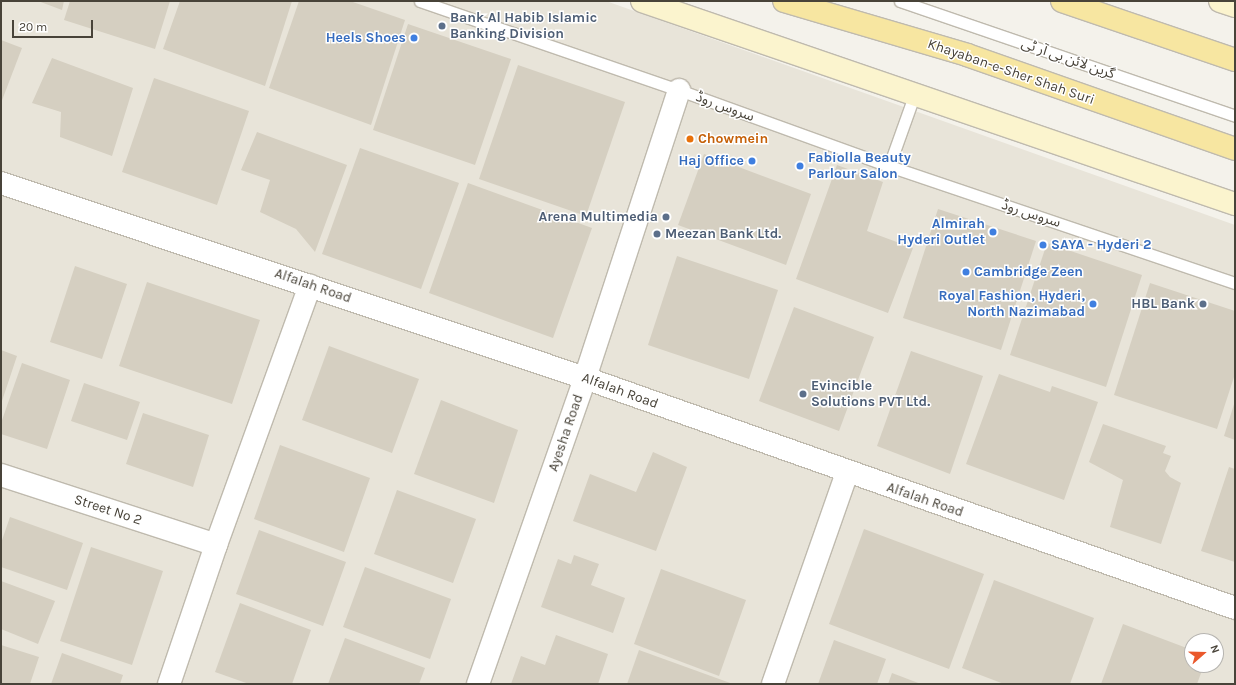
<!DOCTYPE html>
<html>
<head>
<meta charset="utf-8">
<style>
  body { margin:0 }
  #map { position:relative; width:1236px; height:685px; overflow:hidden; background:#f4f2eb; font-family:Karla,"Noto Sans Arabic",sans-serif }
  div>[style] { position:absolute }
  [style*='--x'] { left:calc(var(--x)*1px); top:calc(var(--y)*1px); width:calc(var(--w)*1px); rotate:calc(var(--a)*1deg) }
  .residential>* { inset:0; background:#e8e4d9 }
  .building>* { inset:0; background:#d5cfc1 }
  .roads { filter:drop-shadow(1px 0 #bfbaae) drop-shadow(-1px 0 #bfbaae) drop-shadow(0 1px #bfbaae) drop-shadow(0 -1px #bfbaae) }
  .service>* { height:11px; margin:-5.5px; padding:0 5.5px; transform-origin:5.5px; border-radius:5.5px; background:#fff }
  .minor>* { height:22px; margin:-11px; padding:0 11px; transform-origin:11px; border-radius:11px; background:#fff }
  .tertiary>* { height:22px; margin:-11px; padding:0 11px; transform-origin:11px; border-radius:11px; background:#fff }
  .secondary>* { height:22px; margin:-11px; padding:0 11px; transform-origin:11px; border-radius:11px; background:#fbf4ce }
  .primary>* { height:22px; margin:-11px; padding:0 11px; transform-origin:11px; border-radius:11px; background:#f7e6a1 }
  .dots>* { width:11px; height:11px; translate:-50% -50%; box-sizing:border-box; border:2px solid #fff; border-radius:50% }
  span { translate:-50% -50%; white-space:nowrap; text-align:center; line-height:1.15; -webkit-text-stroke:3px #fff; paint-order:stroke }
  .service-label { font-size:14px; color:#4e5e75; font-weight:700 }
  .left { translate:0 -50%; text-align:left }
  .right { translate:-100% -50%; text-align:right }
  .shop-label { font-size:14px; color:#366cbe; font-weight:700 }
  .street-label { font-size:14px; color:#484339 }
  .food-label { font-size:14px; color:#c56008; font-weight:700 }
  .frame { position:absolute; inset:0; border:2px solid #484339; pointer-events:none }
  .north { position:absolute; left:1184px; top:633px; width:40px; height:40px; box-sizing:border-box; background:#fff; border:1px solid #b6b4b0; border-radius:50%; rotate:70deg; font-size:11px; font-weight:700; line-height:16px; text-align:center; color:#484339 }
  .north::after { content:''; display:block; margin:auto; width:14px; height:18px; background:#ea582b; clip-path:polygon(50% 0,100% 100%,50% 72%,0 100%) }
  .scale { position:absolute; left:12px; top:20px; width:81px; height:18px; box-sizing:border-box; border:2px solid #484339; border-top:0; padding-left:5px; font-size:12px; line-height:14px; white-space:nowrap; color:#484339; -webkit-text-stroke:3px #fff; paint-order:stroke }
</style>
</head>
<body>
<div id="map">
  <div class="residential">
    <i style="clip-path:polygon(evenodd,1px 1px,606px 1px,1235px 225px,1235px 684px,1px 684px,1px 1px,1192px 641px,1216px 641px,1216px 665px,1192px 665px,1192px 641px)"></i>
  </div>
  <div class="building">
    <i style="clip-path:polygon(38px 1px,64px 1px,62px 10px)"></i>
    <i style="clip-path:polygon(70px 1px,170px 1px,155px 49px,64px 20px)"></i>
    <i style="clip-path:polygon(180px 1px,292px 1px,265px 86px,163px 49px)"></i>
    <i style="clip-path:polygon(299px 1px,350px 1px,405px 20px,371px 125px,269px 88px)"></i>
    <i style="clip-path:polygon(408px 24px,511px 59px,475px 165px,373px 130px)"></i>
    <i style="clip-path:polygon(1px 40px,22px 48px,1px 103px)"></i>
    <i style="clip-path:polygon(52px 58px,133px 88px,112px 156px,60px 137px,61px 112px,32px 103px)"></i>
    <i style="clip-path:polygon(518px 65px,625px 102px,586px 216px,479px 179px)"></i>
    <i style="clip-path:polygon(154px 78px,249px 111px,217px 205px,122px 172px)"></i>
    <i style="clip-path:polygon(257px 132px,347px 165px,315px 252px,296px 229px,260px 212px,270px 180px,241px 170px)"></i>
    <i style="clip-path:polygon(360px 148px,459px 183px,421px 289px,322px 254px)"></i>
    <i style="clip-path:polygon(704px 154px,811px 194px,786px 265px,678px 225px)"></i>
    <i style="clip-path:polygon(837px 165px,883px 182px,867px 231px,913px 248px,888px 313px,796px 279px)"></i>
    <i style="clip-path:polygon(468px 183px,592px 228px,553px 338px,429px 293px)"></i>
    <i style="clip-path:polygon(938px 209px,1036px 241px,1001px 350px,903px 318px)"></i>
    <i style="clip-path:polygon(1047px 243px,1142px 275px,1106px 387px,1010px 355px)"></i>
    <i style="clip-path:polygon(677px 256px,778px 290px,749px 379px,648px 345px)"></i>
    <i style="clip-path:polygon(75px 266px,127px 284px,102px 359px,50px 342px)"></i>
    <i style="clip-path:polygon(147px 282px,260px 320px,232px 404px,119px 366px)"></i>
    <i style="clip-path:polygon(1150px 283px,1235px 311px,1235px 374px,1217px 429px,1114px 395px)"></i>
    <i style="clip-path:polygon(794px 307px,874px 337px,839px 431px,759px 401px)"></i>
    <i style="clip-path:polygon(329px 346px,419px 379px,392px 453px,302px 420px)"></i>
    <i style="clip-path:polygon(1px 350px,17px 356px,1px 404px)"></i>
    <i style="clip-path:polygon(911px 351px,983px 376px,950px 474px,877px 446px)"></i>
    <i style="clip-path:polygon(22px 363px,70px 380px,47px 449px,1px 434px,1px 423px)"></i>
    <i style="clip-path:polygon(999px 374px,1050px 392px,1052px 386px,1098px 402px,1064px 500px,966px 464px)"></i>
    <i style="clip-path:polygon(84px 383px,140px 402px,127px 440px,71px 421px)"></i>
    <i style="clip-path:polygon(441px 400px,518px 430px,494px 503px,414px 474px)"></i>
    <i style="clip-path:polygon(1235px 401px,1235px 440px,1224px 436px)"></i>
    <i style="clip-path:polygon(143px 413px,209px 435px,193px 487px,126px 464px)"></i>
    <i style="clip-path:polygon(1103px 424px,1166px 446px,1163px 453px,1171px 456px,1165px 471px,1170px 477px,1181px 483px,1161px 544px,1110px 527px,1123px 480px,1089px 462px)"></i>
    <i style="clip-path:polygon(280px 445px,370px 478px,344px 552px,254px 519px)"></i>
    <i style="clip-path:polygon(653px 452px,687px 467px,656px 551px,573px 521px,590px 474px,636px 492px)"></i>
    <i style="clip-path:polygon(1229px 467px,1235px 469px,1235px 562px,1201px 551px)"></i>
    <i style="clip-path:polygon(397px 490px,476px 519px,453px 583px,374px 554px)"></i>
    <i style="clip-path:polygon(10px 517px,83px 543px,67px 590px,1px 567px,1px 543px)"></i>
    <i style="clip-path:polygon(864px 529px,984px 574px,949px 669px,829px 624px)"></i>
    <i style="clip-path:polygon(259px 530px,346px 562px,323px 626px,236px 594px)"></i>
    <i style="clip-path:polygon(91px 547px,163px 571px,132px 665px,60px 641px)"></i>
    <i style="clip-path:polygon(574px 555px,599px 564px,591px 585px,625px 598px,613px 633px,541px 607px,558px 559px,571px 564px)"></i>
    <i style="clip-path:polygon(365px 567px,451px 599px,430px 659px,343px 627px)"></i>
    <i style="clip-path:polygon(661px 569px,746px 600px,719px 676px,634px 644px)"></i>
    <i style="clip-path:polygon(994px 580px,1094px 618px,1070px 684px,1004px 684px,962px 668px)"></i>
    <i style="clip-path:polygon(1px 581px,55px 601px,38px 644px,1px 629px)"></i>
    <i style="clip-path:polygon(240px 603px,311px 630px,292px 684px,249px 684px,215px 672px)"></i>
    <i style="clip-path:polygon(1123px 624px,1192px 650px,1192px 665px,1204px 665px,1197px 684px,1101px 684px)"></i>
    <i style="clip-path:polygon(556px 635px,608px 654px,598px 684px,511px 684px,521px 656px,545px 665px)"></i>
    <i style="clip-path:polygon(345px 638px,425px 668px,419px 684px,328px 684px)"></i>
    <i style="clip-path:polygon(834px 640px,886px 659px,877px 684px,818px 684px)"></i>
    <i style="clip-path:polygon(1px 645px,39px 657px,30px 684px,1px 684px)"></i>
    <i style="clip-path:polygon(639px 650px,733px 684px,627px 684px)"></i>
    <i style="clip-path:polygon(62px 653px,123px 675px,120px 684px,51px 684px)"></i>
    <i style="clip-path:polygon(892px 673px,921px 684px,888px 684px)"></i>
  </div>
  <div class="roads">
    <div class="service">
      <i style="--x:420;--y:1;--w:274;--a:19"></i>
      <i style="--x:679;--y:90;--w:223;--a:19.9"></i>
      <i style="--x:889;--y:166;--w:365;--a:18.7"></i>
      <i style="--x:900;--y:1;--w:354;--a:18.9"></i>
      <i style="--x:889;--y:166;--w:77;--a:-70.4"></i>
    </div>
    <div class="minor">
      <i style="--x:1;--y:475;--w:226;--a:18"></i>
      <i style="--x:169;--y:684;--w:147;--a:-71.3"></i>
      <i style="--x:216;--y:545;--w:276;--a:-70.1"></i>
      <i style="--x:478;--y:684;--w:324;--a:-70.7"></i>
      <i style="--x:585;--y:378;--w:303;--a:-71.9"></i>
      <i style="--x:773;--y:684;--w:224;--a:-70.7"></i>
    </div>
    <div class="tertiary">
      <i style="--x:1;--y:183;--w:616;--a:18.46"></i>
      <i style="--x:585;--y:378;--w:689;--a:19.49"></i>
    </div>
    <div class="secondary">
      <i style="--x:642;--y:1;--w:627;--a:18.9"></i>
      <i style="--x:1220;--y:1;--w:16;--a:18"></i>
    </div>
    <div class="primary">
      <i style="--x:784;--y:1;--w:191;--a:16.4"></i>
      <i style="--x:967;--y:55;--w:284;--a:19.3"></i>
      <i style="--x:1062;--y:1;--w:183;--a:18.8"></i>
    </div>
  </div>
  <div class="dots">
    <i style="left:442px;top:26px;background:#5c6f8a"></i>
    <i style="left:414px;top:38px;background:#3f7fe0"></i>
    <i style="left:690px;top:139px;background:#e8710a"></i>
    <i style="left:752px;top:161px;background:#3f7fe0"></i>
    <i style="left:800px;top:166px;background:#3f7fe0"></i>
    <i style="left:666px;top:217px;background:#5c6f8a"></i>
    <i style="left:993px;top:232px;background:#3f7fe0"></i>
    <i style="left:657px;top:234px;background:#5c6f8a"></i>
    <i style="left:1043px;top:245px;background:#3f7fe0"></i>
    <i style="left:966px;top:272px;background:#3f7fe0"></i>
    <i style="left:1093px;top:304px;background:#3f7fe0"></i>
    <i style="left:1203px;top:304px;background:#5c6f8a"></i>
    <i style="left:803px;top:394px;background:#5c6f8a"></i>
  </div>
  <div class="service-label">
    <span class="left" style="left:450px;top:26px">Bank Al Habib Islamic<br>Banking Division</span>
    <span class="right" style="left:658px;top:217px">Arena Multimedia</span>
    <span class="left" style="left:665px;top:234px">Meezan Bank Ltd.</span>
    <span class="right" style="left:1195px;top:304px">HBL Bank</span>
    <span class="left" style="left:811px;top:394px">Evincible<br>Solutions PVT Ltd.</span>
  </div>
  <div class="shop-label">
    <span class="right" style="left:406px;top:38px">Heels Shoes</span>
    <span class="left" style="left:808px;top:166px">Fabiolla Beauty<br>Parlour Salon</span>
    <span class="right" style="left:744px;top:161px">Haj Office</span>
    <span class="right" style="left:985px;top:232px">Almirah<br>Hyderi Outlet</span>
    <span class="left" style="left:1051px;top:245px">SAYA - Hyderi 2</span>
    <span class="left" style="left:974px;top:272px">Cambridge Zeen</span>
    <span class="right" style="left:1085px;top:304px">Royal Fashion, Hyderi,<br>North Nazimabad</span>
  </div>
  <div class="street-label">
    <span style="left:1068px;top:59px;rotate:19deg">گرین لائن بی آر ٹی</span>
    <span style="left:1011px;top:72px;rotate:19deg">Khayaban-e-Sher Shah Suri</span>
    <span style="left:725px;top:107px;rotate:20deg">سروس روڈ</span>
    <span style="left:1031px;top:214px;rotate:18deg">سروس روڈ</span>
    <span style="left:313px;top:286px;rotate:19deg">Alfalah Road</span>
    <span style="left:620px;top:391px;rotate:20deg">Alfalah Road</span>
    <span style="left:566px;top:433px;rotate:-71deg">Ayesha Road</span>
    <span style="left:925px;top:500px;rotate:19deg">Alfalah Road</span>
    <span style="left:108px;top:510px;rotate:18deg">Street No 2</span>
  </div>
  <div class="food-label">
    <span class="left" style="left:698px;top:139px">Chowmein</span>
  </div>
  <div class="frame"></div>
  <div class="north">N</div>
  <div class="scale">20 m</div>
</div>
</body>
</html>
